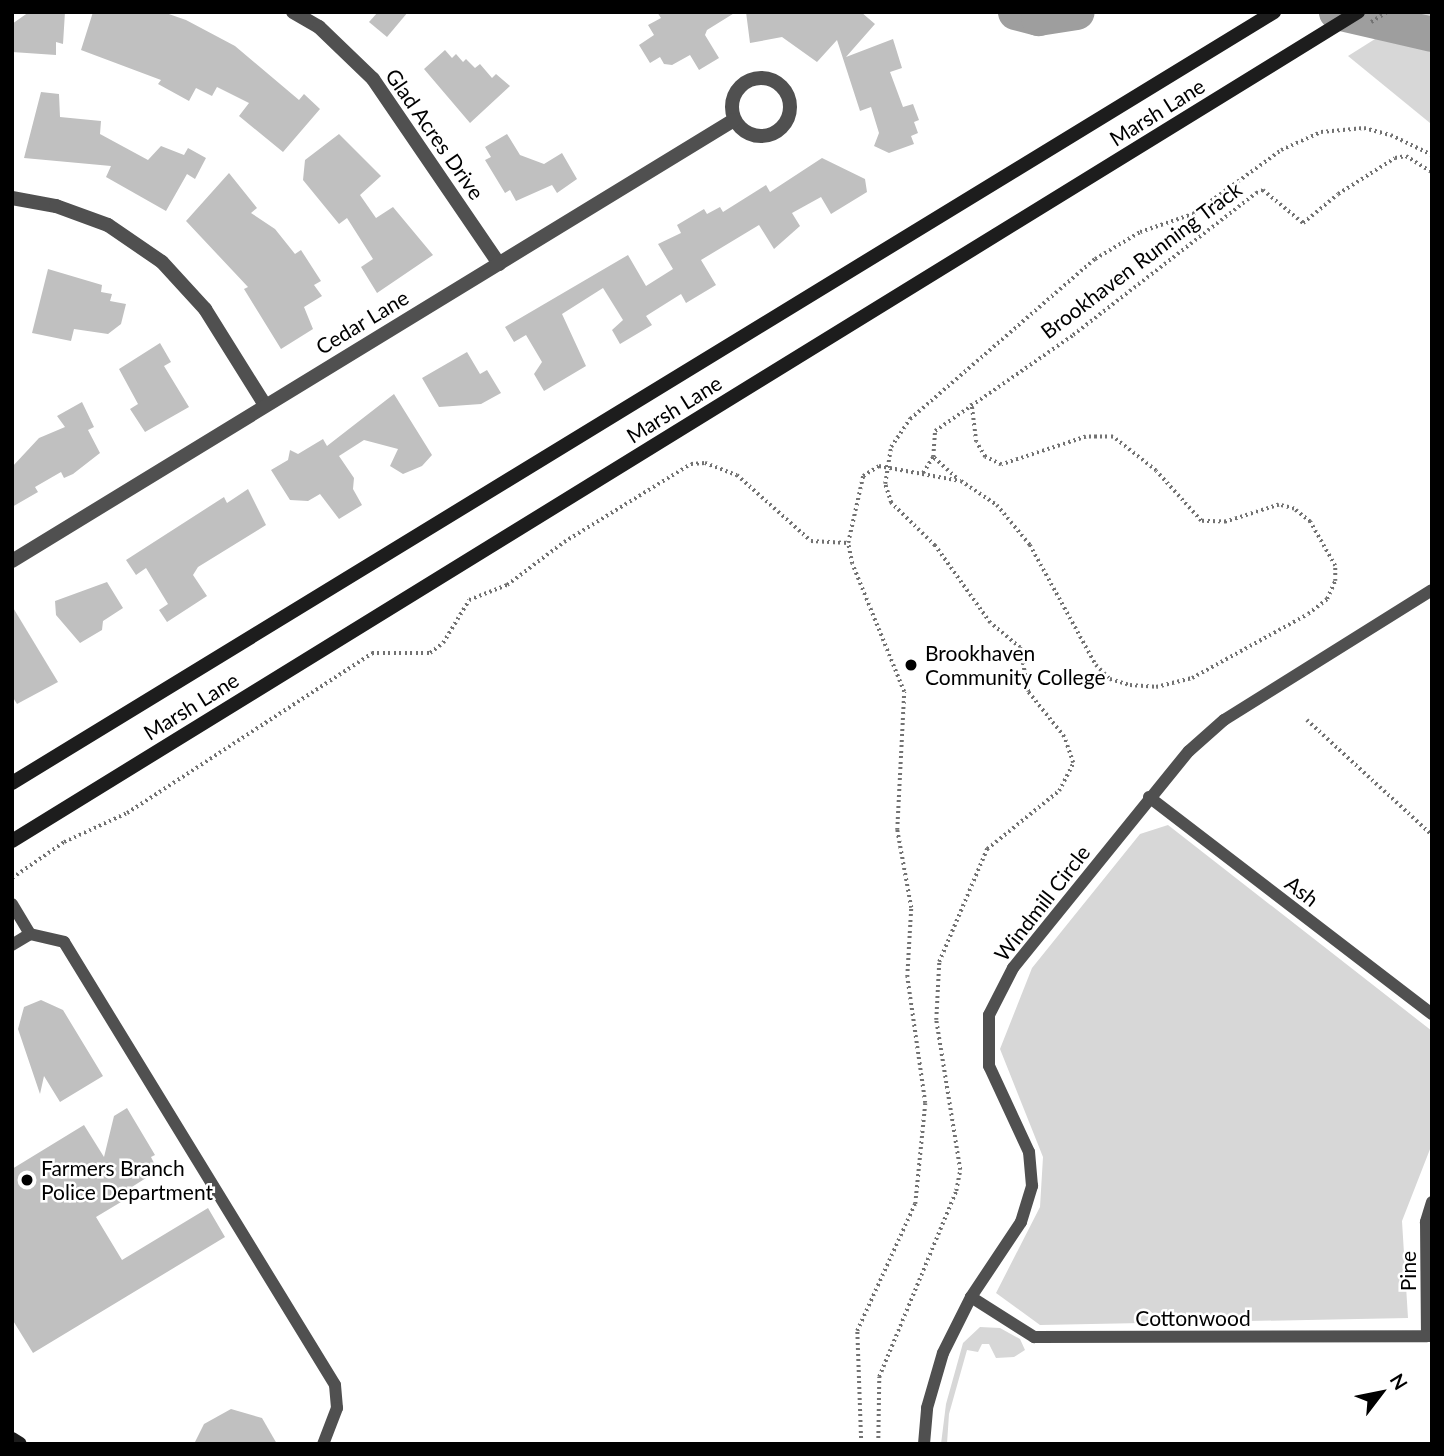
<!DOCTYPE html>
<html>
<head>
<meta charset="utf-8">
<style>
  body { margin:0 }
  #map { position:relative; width:1444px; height:1456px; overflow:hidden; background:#fff; font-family:Lato,sans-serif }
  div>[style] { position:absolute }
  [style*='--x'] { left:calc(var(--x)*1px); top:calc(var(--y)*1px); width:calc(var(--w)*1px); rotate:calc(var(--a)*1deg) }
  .green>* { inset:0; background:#d7d7d7 }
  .river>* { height:35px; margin:-17.5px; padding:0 17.5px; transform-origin:17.5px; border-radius:17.5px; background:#9e9e9e }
  .building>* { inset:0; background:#c0c0c0 }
  .path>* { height:3.5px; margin-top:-1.75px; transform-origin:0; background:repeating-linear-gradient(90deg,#727272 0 2px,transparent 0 5.5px) }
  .lane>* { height:12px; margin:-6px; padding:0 6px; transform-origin:6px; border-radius:6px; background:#505050 }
  .street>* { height:14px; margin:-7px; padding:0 7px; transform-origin:7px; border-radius:7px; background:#505050 }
  .street>.ring { margin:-7px; padding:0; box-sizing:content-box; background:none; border:14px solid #505050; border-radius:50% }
  .secondary>* { height:14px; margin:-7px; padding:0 7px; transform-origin:7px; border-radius:7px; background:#1d1d1d }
  .dots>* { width:19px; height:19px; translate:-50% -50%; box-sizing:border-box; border:4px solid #fff; border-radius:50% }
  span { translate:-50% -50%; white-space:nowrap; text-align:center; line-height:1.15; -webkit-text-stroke:5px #fff; paint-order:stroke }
  .street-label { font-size:21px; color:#000 }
  .poi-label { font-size:21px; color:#000 }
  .left { translate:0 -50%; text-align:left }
  .frame { position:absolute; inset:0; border:14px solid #000; pointer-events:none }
  .north { position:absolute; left:1346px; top:1358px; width:70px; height:70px; -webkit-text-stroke:5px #fff; paint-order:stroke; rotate:58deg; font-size:19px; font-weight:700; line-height:28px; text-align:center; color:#000 }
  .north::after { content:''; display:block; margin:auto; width:24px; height:32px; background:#000; clip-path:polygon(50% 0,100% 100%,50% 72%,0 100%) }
</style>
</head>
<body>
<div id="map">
  <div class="green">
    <i style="clip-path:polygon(1418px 12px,1432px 12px,1430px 123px,1348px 56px)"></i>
    <i style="clip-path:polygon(1168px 825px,1432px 1031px,1432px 1144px,1402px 1221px,1408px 1318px,1040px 1325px,996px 1293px,1040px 1207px,1043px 1157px,1000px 1049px,1032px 968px,1140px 834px)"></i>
    <i style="clip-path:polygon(980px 1327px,1000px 1328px,1020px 1339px,1025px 1350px,1014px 1357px,996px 1358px,989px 1344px,982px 1344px,978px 1352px,967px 1350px,949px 1414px,947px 1444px,941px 1444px,946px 1404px,963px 1343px)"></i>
  </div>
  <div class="river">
    <i style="--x:1015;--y:12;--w:24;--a:15"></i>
    <i style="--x:1038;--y:18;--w:39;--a:-9"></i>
    <i style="--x:1336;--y:12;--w:98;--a:12.9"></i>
  </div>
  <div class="building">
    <i style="clip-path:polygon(29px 12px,65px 12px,63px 44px,56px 42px,56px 55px,12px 52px,12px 24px)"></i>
    <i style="clip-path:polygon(93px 12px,163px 12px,186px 20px,235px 46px,299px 100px,304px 94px,320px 109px,283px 152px,239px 116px,249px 103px,217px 87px,212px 96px,196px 88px,189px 101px,158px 84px,161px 80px,81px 50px)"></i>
    <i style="clip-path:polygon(378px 12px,408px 12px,387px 37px,369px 22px)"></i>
    <i style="clip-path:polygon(657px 12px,736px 12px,707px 30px,705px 35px,719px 58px,699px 70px,690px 55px,672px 65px,664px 64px,660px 57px,650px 63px,639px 45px,654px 35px,648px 25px,661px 18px)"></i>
    <i style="clip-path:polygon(746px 12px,861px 12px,875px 24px,846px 57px,893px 39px,902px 68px,890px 72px,903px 107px,913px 104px,919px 120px,914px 122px,918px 133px,911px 136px,914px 144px,889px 153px,874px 146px,879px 133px,871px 107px,860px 111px,837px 40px,817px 62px,782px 37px,750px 43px)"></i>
    <i style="clip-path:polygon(445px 50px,452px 58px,456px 54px,463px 62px,466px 59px,475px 68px,480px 64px,492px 78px,496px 74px,510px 86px,470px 123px,424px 69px)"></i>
    <i style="clip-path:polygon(41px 92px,59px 94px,60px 117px,101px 121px,100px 134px,148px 160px,161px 146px,184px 155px,188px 148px,206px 158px,195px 179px,187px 174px,166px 211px,106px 177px,111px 166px,24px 158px)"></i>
    <i style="clip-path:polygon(339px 134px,381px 176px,360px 195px,376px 218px,393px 207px,433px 255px,377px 293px,361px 267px,373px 259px,347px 218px,339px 224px,303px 180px,305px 160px)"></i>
    <i style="clip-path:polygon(507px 134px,520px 155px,544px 164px,562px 153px,577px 179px,557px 193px,552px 185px,516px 201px,510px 190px,505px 193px,485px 160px,491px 157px,485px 147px)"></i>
    <i style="clip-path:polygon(822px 158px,865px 179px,867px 192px,831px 214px,821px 197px,792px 213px,800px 226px,774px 249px,759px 225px,701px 260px,716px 285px,686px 303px,681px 294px,646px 316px,652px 325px,620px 344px,612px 330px,623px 320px,603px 288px,562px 314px,586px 366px,544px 391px,534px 374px,542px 362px,526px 335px,514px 342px,505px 327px,628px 255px,646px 286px,673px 269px,658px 244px,681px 233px,677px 225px,704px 209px,707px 214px,720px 207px,723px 212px,766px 185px,770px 192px)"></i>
    <i style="clip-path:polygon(229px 173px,257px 208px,251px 213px,275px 229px,295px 254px,301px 250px,321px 281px,314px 285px,322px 296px,304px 307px,313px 329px,281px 349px,244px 289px,248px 287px,186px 221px)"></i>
    <i style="clip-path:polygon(48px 269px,102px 285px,101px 292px,112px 294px,110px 301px,126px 304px,121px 324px,108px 334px,74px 329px,71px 341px,32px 333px)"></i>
    <i style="clip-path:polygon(160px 343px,171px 362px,164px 366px,189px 407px,145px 432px,130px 409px,138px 404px,119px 369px)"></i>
    <i style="clip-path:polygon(467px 352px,480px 374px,487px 370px,501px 393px,481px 404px,439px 407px,422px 378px)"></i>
    <i style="clip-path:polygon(394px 394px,432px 455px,422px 466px,403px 474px,390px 466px,398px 449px,364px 440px,339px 456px,354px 478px,353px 489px,362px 505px,339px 519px,320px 494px,308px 501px,290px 500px,271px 470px,288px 460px,290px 450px,298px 454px,323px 439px,327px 446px)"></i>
    <i style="clip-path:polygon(82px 402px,94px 427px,88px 430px,100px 453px,73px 474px,64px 478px,61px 472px,35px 487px,38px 492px,12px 507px,12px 467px,39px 438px,65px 427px,57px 416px)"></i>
    <i style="clip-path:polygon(248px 489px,266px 525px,198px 567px,193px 575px,207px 596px,167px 622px,159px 610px,168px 604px,146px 568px,136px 575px,126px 560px,224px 497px,227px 503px)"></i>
    <i style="clip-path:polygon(107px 582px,123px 608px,103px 621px,102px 630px,80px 643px,56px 615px,55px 601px)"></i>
    <i style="clip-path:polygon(12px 606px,58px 682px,17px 704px,12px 696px)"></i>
    <i style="clip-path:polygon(41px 1000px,63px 1010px,103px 1076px,60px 1102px,44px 1076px,40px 1094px,18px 1029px,24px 1007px)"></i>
    <i style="clip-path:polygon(127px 1108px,155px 1155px,151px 1157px,155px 1165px,151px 1168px,154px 1173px,127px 1190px,131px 1196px,96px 1217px,122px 1260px,208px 1208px,225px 1237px,33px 1353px,12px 1319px,12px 1169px,84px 1125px,104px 1157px,114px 1116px)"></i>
    <i style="clip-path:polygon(231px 1409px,262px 1418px,277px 1444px,194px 1444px,204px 1424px)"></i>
  </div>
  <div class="path">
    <i style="--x:1371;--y:22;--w:19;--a:-32"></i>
    <i style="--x:923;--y:473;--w:19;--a:-58"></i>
    <i style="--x:956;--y:478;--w:31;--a:-138"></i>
    <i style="--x:933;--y:457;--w:26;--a:-86"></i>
    <i style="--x:935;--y:431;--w:168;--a:-34.8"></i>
    <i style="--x:1073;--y:335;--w:232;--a:-37.8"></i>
    <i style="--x:1256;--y:193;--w:8;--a:-23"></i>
    <i style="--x:1263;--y:190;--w:52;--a:39.5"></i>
    <i style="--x:1303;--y:223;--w:45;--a:-39.6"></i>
    <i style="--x:1338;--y:194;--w:67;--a:-32.3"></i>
    <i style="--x:1395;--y:158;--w:11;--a:-10"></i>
    <i style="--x:1406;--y:156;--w:31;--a:32"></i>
    <i style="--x:1307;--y:720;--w:170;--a:42.6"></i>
    <i style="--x:12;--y:878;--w:63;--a:-34.7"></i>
    <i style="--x:64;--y:842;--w:69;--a:-24.7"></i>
    <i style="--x:127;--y:813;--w:293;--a:-33.1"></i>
    <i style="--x:372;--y:653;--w:58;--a:0"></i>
    <i style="--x:430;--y:653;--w:16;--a:-38"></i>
    <i style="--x:443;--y:643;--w:50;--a:-58.8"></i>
    <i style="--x:469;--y:600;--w:41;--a:-21.5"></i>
    <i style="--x:507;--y:585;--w:71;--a:-37"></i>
    <i style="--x:564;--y:542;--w:149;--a:-31.6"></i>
    <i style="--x:691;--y:464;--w:14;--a:-4"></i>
    <i style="--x:705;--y:463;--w:34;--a:21"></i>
    <i style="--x:737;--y:475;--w:99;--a:41.7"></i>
    <i style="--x:811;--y:541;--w:37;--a:3"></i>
    <i style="--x:861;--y:1444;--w:113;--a:-92"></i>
    <i style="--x:857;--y:1331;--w:140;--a:-65.5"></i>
    <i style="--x:915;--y:1204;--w:101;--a:-84.3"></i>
    <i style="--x:925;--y:1103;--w:127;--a:-98.1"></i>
    <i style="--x:907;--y:977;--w:69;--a:-86.7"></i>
    <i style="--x:911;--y:908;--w:79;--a:-100.2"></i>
    <i style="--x:897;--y:830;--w:138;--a:-87.1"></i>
    <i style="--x:904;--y:692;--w:138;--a:-112.1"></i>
    <i style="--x:852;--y:564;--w:21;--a:-101"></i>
    <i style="--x:848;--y:543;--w:69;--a:-77.4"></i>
    <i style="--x:863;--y:476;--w:19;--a:-32"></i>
    <i style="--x:879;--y:466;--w:83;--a:10.4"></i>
    <i style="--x:961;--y:481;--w:43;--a:33.7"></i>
    <i style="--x:997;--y:505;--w:52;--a:50.5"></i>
    <i style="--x:1030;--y:545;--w:137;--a:61.2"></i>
    <i style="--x:1096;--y:665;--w:20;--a:45"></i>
    <i style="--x:1110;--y:679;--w:21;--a:17"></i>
    <i style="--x:1130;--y:685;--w:26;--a:4"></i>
    <i style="--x:1156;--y:687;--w:37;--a:-14"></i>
    <i style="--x:1192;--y:678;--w:132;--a:-28.9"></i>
    <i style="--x:1308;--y:614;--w:24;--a:-38"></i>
    <i style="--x:1327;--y:599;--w:20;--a:-66"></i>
    <i style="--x:1335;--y:581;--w:15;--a:-90"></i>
    <i style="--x:1335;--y:566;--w:51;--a:-119.6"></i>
    <i style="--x:1310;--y:522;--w:21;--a:-141"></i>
    <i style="--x:1294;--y:509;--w:16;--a:-165"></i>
    <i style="--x:1279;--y:505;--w:56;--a:162.2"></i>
    <i style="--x:1226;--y:522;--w:25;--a:-178"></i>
    <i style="--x:1201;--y:521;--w:67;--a:-132"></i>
    <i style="--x:1156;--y:471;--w:55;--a:-141.7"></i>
    <i style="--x:1113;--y:437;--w:27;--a:180"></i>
    <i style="--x:1086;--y:437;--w:89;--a:161.8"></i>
    <i style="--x:1001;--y:465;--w:18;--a:-153"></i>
    <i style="--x:985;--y:457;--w:17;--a:-121"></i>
    <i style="--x:976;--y:442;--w:39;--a:-97"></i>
    <i style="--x:878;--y:1444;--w:67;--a:-89.1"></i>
    <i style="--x:879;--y:1377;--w:201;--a:-67.5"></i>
    <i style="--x:956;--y:1191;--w:21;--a:-79"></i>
    <i style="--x:960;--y:1170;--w:152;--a:-99.1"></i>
    <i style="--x:936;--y:1020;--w:58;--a:-87"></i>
    <i style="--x:939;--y:962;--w:123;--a:-67"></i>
    <i style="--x:987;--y:849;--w:92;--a:-38.9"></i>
    <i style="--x:1059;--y:791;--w:31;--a:-63"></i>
    <i style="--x:1073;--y:763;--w:28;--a:-109"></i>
    <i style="--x:1064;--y:737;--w:58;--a:-128.7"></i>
    <i style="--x:1028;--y:692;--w:45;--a:-100.3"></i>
    <i style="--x:1020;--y:648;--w:39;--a:-140"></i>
    <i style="--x:990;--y:623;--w:95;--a:-125.5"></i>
    <i style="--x:935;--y:546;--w:62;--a:-135.7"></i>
    <i style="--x:891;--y:503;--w:20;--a:-108"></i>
    <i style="--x:885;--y:484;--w:37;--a:-81"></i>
    <i style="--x:891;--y:447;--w:34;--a:-56"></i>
    <i style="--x:910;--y:419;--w:245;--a:-40.9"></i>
    <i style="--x:1095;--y:259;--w:52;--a:-31"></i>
    <i style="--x:1140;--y:232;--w:56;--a:-18.8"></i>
    <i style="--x:1193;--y:214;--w:109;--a:-36"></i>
    <i style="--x:1281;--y:150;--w:44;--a:-24.2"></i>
    <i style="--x:1321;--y:132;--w:43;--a:-5.3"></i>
    <i style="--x:1364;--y:128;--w:28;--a:15"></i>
    <i style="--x:1391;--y:135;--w:46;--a:26"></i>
  </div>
  <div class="lane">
    <i style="--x:1149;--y:797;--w:357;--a:37.5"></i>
    <i style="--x:12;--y:904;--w:35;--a:59"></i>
    <i style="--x:30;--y:934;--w:21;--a:149"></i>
    <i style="--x:30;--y:934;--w:35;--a:13"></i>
    <i style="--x:64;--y:942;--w:519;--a:58.54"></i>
    <i style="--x:335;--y:1385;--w:23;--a:85"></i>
    <i style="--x:337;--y:1408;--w:39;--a:111"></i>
    <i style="--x:1432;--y:1202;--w:21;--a:107"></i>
    <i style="--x:1426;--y:1222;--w:114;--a:89.5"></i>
    <i style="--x:1427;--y:1336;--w:5;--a:0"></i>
    <i style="--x:971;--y:1297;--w:75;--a:32.4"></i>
    <i style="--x:1034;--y:1337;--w:393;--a:-0.1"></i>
    <i style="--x:924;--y:1444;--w:36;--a:-85"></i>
    <i style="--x:927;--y:1408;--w:57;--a:-73.8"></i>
    <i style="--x:943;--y:1353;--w:63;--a:-63.4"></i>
    <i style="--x:971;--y:1297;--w:90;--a:-56.3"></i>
    <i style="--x:1021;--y:1222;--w:38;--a:-73"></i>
    <i style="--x:1032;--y:1186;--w:34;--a:-95"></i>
    <i style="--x:1029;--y:1152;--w:95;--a:-114.9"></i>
    <i style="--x:989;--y:1066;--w:51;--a:-90"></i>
    <i style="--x:989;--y:1015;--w:53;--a:-62.9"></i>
    <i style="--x:1013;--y:968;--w:279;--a:-51"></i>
    <i style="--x:1189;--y:751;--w:47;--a:-41.5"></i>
    <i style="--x:1224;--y:720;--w:245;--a:-32"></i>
  </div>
  <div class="street">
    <i style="--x:293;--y:12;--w:30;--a:30"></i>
    <i style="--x:319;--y:27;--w:75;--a:43.9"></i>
    <i style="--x:373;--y:79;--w:224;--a:55.7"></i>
    <i class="ring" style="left:732px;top:78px;width:44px;height:44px"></i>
    <i style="--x:12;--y:198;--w:45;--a:10.3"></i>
    <i style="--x:56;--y:206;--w:55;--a:20.1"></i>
    <i style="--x:108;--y:225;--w:65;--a:34.4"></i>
    <i style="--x:162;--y:262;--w:64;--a:47.5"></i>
    <i style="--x:205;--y:309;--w:113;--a:58"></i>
    <i style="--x:12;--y:561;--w:846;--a:-31.42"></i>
  </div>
  <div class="secondary">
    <i style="--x:12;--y:783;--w:1479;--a:-31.42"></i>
    <i style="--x:12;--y:841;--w:1581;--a:-31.63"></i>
    <i style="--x:12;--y:1439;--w:9;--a:32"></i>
  </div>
  <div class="dots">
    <i style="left:911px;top:665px;background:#000"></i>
    <i style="left:27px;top:1180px;background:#000"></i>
  </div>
  <div class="street-label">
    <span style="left:1157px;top:112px;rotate:-32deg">Marsh Lane</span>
    <span style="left:435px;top:134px;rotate:55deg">Glad Acres Drive</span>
    <span style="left:1141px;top:260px;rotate:-37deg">Brookhaven Running Track</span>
    <span style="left:362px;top:322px;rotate:-31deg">Cedar Lane</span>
    <span style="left:674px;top:409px;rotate:-32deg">Marsh Lane</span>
    <span style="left:191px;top:706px;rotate:-32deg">Marsh Lane</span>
    <span style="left:1302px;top:891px;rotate:38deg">Ash</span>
    <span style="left:1042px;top:903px;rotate:-52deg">Windmill Circle</span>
    <span style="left:1408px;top:1271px;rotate:-90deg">Pine</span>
    <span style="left:1193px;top:1318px">Cottonwood</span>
  </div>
  <div class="poi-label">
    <span class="left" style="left:925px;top:665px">Brookhaven<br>Community College</span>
    <span class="left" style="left:41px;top:1180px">Farmers Branch<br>Police Department</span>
  </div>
  <div class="frame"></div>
  <div class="north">N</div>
</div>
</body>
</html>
